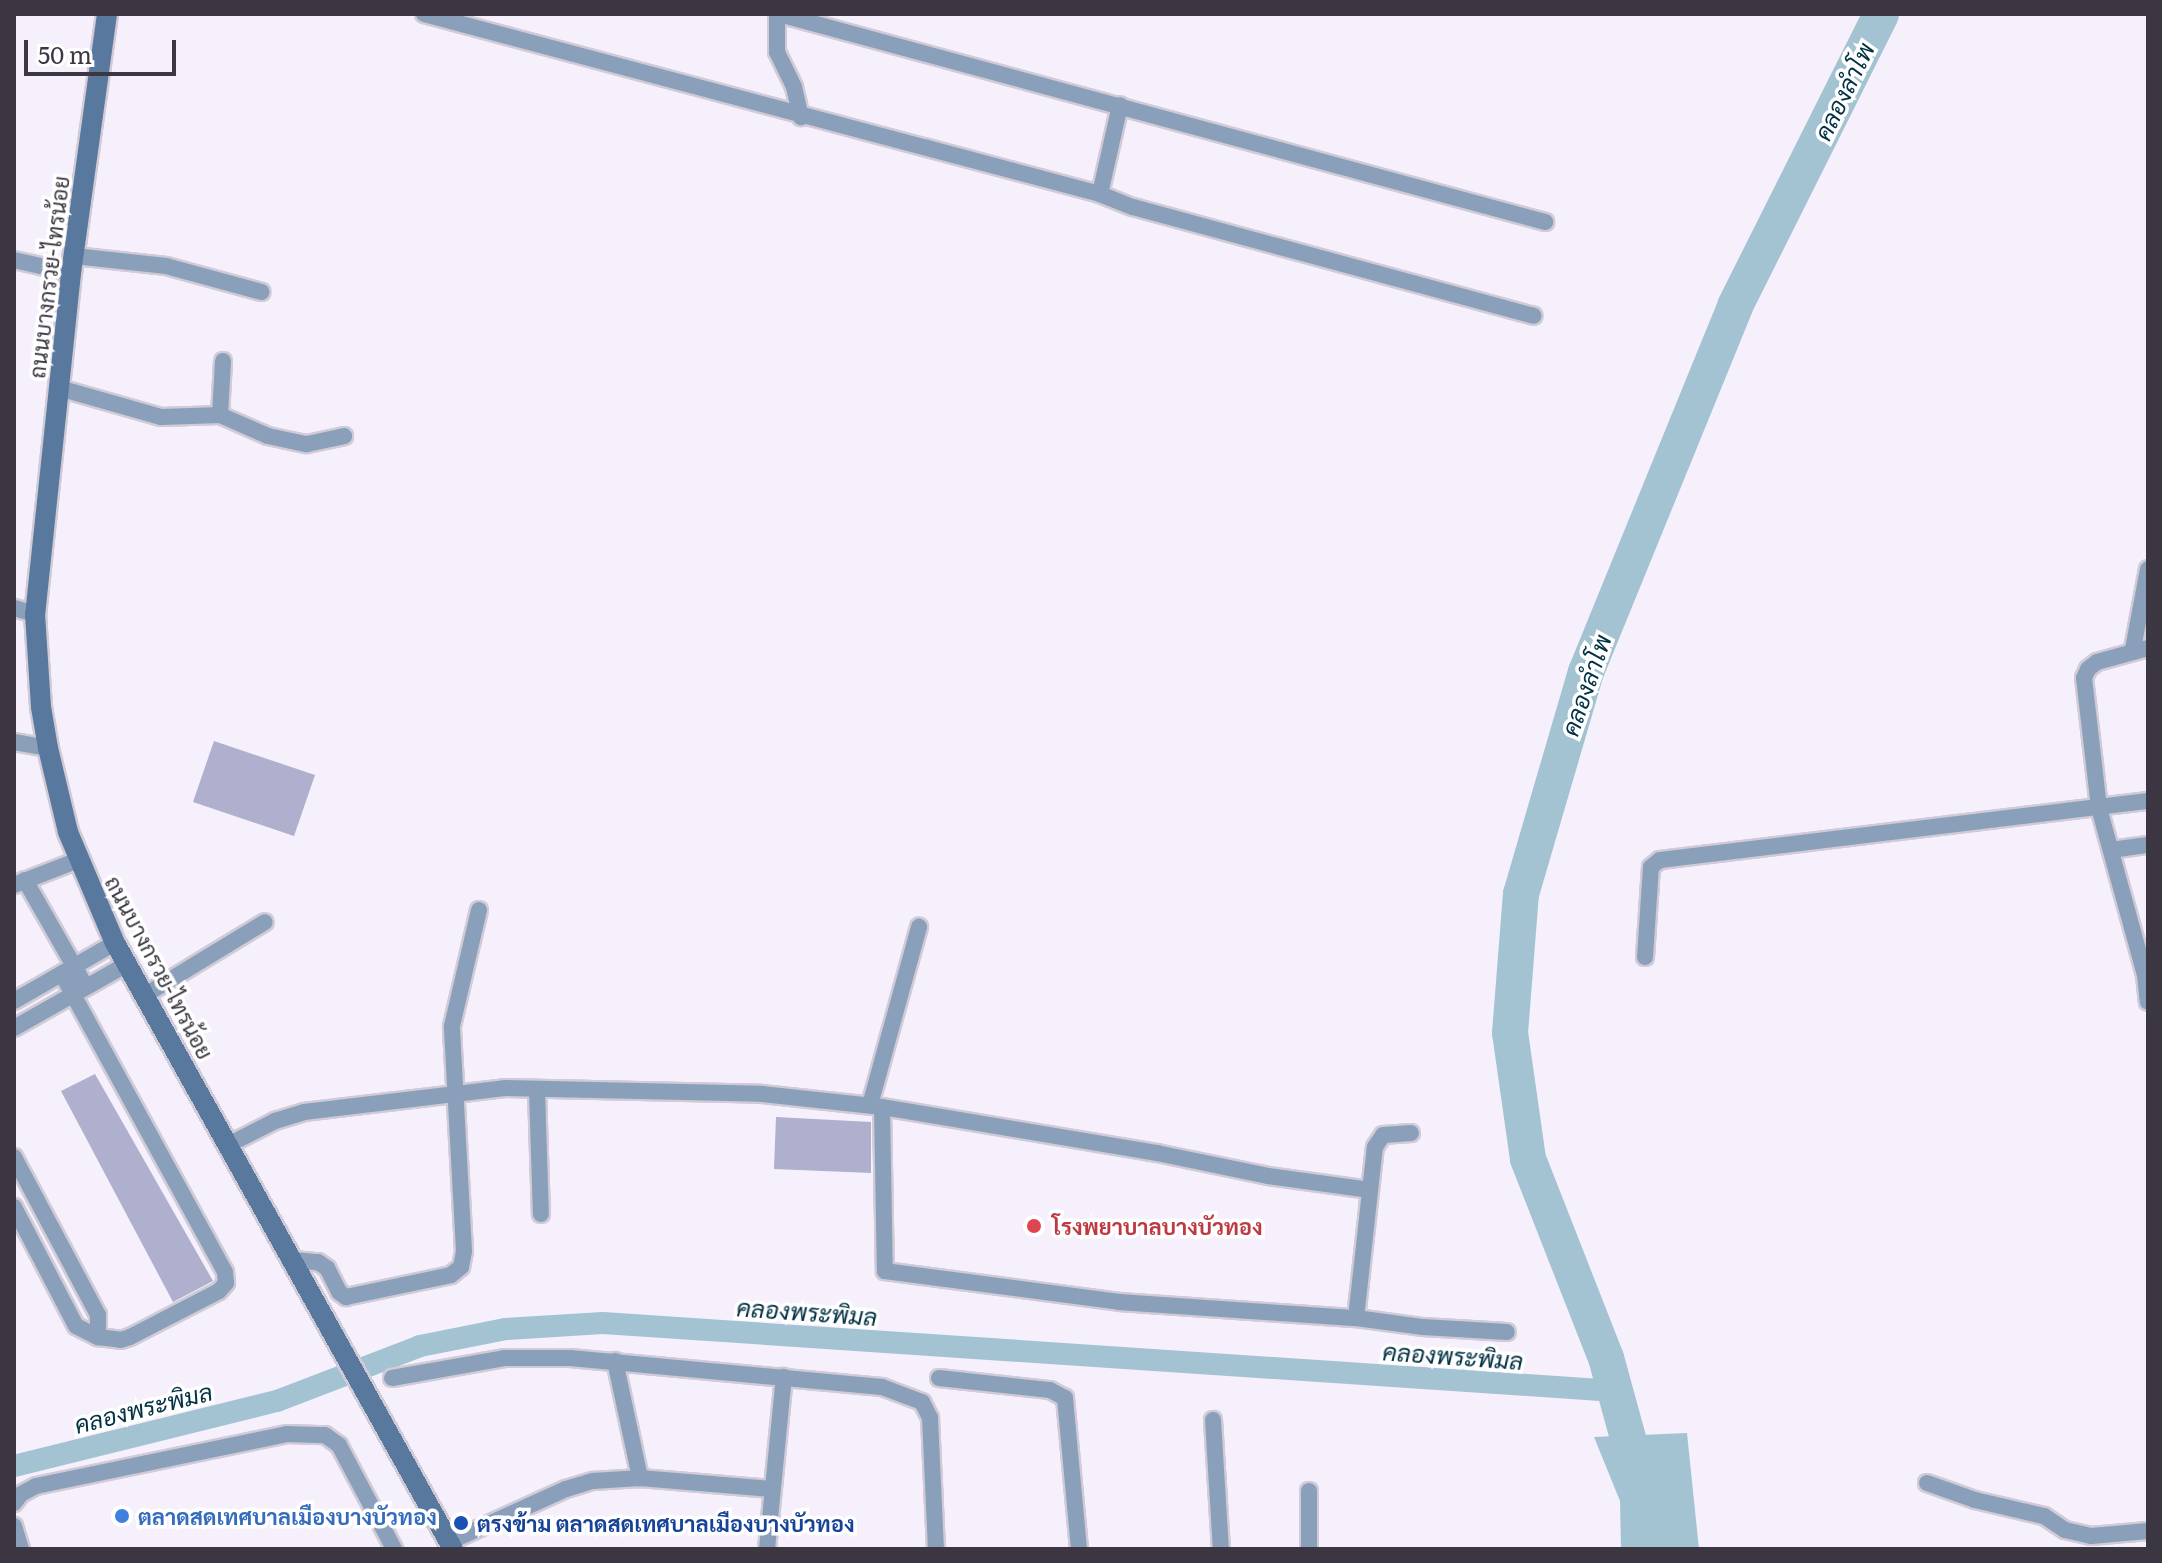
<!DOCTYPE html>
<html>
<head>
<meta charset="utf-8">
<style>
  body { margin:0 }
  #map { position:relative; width:2162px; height:1563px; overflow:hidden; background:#f5f0fc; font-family:Literata,Sarabun,serif }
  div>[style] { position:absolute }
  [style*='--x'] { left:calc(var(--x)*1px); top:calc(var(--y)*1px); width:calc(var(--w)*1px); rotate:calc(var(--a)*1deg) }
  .water>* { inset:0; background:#a3c3d2 }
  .canal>* { height:22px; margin:-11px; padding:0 11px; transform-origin:11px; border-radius:11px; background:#a3c3d2 }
  .river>* { height:36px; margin:-18px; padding:0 18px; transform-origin:18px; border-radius:18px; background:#a3c3d2 }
  .building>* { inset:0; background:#afafce }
  .roads { filter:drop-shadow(2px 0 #d0cbd7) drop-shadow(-2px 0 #d0cbd7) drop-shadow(0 2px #d0cbd7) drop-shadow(0 -2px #d0cbd7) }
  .minor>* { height:16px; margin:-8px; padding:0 8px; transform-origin:8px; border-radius:8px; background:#8aa0ba }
  .secondary>* { height:20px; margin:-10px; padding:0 10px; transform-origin:10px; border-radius:10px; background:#59789d }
  .dots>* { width:22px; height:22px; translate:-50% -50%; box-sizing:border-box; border:4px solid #fff; border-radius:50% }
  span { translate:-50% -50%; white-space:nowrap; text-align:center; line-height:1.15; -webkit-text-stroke:7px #fff; paint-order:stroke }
  .street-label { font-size:22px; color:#3b3642 }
  .health-label { font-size:22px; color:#be3a42; font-weight:700 }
  .left { translate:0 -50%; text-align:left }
  .shop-label { font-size:22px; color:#366cbe; font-weight:700 }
  .transit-label { font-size:22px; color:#164399; font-weight:700 }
  .water-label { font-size:24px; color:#013142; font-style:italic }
  .frame { position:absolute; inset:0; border:16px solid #3b3642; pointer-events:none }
  .scale { position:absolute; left:24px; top:40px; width:152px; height:36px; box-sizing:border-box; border:4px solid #3b3642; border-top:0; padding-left:10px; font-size:24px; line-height:28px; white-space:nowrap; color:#3b3642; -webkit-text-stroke:6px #fff; paint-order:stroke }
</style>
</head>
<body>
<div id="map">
  <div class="water">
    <i style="clip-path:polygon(1687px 1433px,1699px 1549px,1621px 1549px,1620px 1501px,1594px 1437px)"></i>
  </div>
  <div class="canal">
    <i style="--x:14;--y:1466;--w:271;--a:-13.9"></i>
    <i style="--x:277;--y:1401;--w:153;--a:-21"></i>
    <i style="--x:420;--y:1346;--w:88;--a:-11.2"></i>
    <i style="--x:506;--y:1329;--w:97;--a:-3.5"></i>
    <i style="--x:603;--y:1323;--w:1014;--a:3.84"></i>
  </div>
  <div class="river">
    <i style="--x:1649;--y:1549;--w:45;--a:-93.8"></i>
    <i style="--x:1646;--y:1504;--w:151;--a:-105.3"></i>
    <i style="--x:1606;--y:1358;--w:214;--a:-111.4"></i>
    <i style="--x:1528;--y:1159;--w:127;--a:-98.1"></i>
    <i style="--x:1510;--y:1033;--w:139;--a:-85.5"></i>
    <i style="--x:1521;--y:894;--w:231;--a:-73.7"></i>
    <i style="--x:1586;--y:672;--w:395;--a:-67.8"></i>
    <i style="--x:1735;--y:306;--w:326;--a:-63.4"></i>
  </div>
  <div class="building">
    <i style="clip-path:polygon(214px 741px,315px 775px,294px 836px,193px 802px)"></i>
    <i style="clip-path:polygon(95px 1074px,213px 1281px,173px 1302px,61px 1091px)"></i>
    <i style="clip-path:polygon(776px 1117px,871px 1122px,871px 1173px,774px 1169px)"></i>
  </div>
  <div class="roads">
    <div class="minor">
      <i style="--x:424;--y:14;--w:700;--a:14.91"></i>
      <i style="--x:1100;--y:194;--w:35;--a:22"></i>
      <i style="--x:1133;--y:207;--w:415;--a:15.2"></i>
      <i style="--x:777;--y:14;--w:38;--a:90"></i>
      <i style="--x:777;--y:52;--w:39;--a:64"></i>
      <i style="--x:794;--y:87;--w:31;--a:77"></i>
      <i style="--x:779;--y:14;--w:794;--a:15.19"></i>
      <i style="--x:1100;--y:194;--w:91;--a:-77.3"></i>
      <i style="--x:74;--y:256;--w:93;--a:6.2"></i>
      <i style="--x:166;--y:266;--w:99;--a:15.2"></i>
      <i style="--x:14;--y:260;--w:58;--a:12.8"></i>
      <i style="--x:59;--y:388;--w:106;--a:15.9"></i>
      <i style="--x:161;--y:417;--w:59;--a:-1.9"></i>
      <i style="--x:220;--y:415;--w:52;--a:23.6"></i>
      <i style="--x:268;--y:436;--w:40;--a:12"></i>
      <i style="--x:307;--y:444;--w:38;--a:-12"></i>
      <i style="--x:220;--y:415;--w:54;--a:-86.8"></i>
      <i style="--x:14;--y:608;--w:22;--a:16"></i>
      <i style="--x:2148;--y:648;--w:53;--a:164.6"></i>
      <i style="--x:2097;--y:662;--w:11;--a:142"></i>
      <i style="--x:2088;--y:669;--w:10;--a:114"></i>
      <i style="--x:2084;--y:678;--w:131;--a:83.4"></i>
      <i style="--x:2099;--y:808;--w:173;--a:74.6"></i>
      <i style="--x:2145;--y:975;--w:27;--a:84"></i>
      <i style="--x:2133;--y:649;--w:81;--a:-79.4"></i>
      <i style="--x:14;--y:742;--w:35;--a:10"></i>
      <i style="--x:2111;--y:850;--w:37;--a:-8"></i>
      <i style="--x:25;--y:880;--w:123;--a:60.3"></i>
      <i style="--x:14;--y:885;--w:69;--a:-21.3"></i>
      <i style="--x:1645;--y:957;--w:90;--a:-86.2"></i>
      <i style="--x:1651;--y:867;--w:11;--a:-38"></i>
      <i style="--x:1660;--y:860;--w:492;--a:-6.9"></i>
      <i style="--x:145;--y:995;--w:140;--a:-31.3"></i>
      <i style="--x:14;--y:1001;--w:116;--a:-29.9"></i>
      <i style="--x:14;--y:1028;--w:130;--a:-29.5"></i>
      <i style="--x:537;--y:1090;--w:124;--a:88.2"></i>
      <i style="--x:870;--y:1105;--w:185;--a:-74.6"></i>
      <i style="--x:882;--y:1107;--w:164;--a:89"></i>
      <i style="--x:885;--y:1271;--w:236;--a:7.5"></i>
      <i style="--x:1119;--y:1302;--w:238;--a:3.9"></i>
      <i style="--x:1356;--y:1318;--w:68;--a:7.7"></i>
      <i style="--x:1423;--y:1327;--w:84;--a:3.4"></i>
      <i style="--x:228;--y:1145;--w:53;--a:-27.1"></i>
      <i style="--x:275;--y:1121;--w:30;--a:-17"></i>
      <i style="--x:304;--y:1112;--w:202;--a:-6.8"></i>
      <i style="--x:505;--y:1088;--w:257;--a:1.3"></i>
      <i style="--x:762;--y:1094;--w:121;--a:6.2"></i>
      <i style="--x:882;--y:1107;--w:279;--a:9.5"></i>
      <i style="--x:1157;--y:1153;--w:113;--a:11.7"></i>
      <i style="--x:1268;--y:1176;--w:103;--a:7.8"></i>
      <i style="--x:14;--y:1157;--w:179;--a:62"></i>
      <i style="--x:98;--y:1315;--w:22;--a:90"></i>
      <i style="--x:14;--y:1207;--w:134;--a:62.5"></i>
      <i style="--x:76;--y:1326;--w:25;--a:27"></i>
      <i style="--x:98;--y:1337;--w:23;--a:7"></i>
      <i style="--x:121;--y:1340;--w:9;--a:-18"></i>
      <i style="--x:130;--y:1337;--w:100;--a:-27.3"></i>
      <i style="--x:219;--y:1291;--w:11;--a:-49"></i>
      <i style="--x:226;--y:1283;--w:11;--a:-95"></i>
      <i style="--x:225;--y:1272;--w:340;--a:-118.7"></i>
      <i style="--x:293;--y:1260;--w:25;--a:5"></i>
      <i style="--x:318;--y:1262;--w:11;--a:34"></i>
      <i style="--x:327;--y:1268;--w:27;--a:63"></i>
      <i style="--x:339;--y:1292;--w:9;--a:36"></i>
      <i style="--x:346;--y:1297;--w:107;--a:-11.8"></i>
      <i style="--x:451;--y:1275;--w:13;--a:-39"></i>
      <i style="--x:461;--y:1267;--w:16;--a:-79"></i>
      <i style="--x:464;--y:1251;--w:225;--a:-93.1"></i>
      <i style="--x:452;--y:1026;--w:119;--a:-76.9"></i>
      <i style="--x:1356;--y:1318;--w:172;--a:-83.7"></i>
      <i style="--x:1375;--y:1147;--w:14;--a:-56"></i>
      <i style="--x:1383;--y:1135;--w:28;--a:-4"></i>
      <i style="--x:615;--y:1361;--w:120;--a:77.9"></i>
      <i style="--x:392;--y:1378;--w:114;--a:-10.1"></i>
      <i style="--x:504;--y:1358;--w:66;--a:0"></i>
      <i style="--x:570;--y:1358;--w:313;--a:5.3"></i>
      <i style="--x:882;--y:1387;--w:43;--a:20.6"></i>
      <i style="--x:922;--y:1402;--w:18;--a:63"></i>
      <i style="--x:930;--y:1418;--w:131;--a:87.4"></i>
      <i style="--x:939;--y:1378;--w:112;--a:6.2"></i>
      <i style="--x:1050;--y:1390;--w:17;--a:28"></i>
      <i style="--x:1065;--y:1398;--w:152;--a:84.7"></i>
      <i style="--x:1213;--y:1420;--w:129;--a:86.5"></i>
      <i style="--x:1927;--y:1483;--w:51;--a:19.5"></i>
      <i style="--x:1975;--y:1500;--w:71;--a:13.1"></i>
      <i style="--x:2044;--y:1516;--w:25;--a:34"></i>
      <i style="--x:2065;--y:1530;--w:27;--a:13"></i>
      <i style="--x:2091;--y:1536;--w:57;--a:-5"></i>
      <i style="--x:14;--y:1503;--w:11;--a:-52"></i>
      <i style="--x:21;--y:1494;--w:17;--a:-28"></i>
      <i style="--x:36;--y:1486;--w:256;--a:-11.7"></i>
      <i style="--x:287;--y:1434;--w:38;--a:2"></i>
      <i style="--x:325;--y:1435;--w:17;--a:36"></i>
      <i style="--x:339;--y:1445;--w:118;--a:62.1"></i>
      <i style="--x:14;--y:1526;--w:24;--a:73"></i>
      <i style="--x:449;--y:1542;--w:128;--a:-24.4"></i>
      <i style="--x:566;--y:1489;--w:28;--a:-17"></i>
      <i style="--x:593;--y:1481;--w:47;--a:-3.7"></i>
      <i style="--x:640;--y:1478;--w:132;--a:4.8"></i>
      <i style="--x:767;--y:1549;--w:173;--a:-84.4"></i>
      <i style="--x:1309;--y:1549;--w:58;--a:-90"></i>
    </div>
    <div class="secondary">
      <i style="--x:107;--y:14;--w:261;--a:97.9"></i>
      <i style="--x:71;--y:273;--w:343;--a:96"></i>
      <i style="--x:35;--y:614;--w:93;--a:86.3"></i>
      <i style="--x:41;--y:707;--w:42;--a:80.3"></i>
      <i style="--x:48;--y:748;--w:86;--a:76.6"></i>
      <i style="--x:68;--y:832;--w:121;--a:67.1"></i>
      <i style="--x:115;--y:943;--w:694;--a:60.85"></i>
    </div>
  </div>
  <div class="dots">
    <i style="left:1034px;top:1226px;background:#e0444e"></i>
    <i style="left:122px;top:1516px;background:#3f7fe0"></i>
    <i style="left:461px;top:1523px;background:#1a4fb4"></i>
  </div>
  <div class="street-label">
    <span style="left:48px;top:277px;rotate:-83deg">ถนนบางกรวย-ไทรน้อย</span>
    <span style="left:160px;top:967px;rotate:62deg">ถนนบางกรวย-ไทรน้อย</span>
  </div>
  <div class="health-label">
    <span class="left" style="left:1052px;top:1226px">โรงพยาบาลบางบัวทอง</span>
  </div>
  <div class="shop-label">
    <span class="left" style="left:138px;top:1516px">ตลาดสดเทศบาลเมืองบางบัวทอง</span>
  </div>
  <div class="transit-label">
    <span class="left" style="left:477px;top:1523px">ตรงข้าม ตลาดสดเทศบาลเมืองบางบัวทอง</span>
  </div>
  <div class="water-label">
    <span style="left:1843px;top:91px;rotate:-64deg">คลองลำโพ</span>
    <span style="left:1585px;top:685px;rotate:-71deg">คลองลำโพ</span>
    <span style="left:807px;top:1311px;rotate:4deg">คลองพระพิมล</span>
    <span style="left:1453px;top:1355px;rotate:4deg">คลองพระพิมล</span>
    <span style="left:143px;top:1407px;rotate:-14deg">คลองพระพิมล</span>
  </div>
  <div class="frame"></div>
  <div class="scale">50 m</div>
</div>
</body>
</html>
